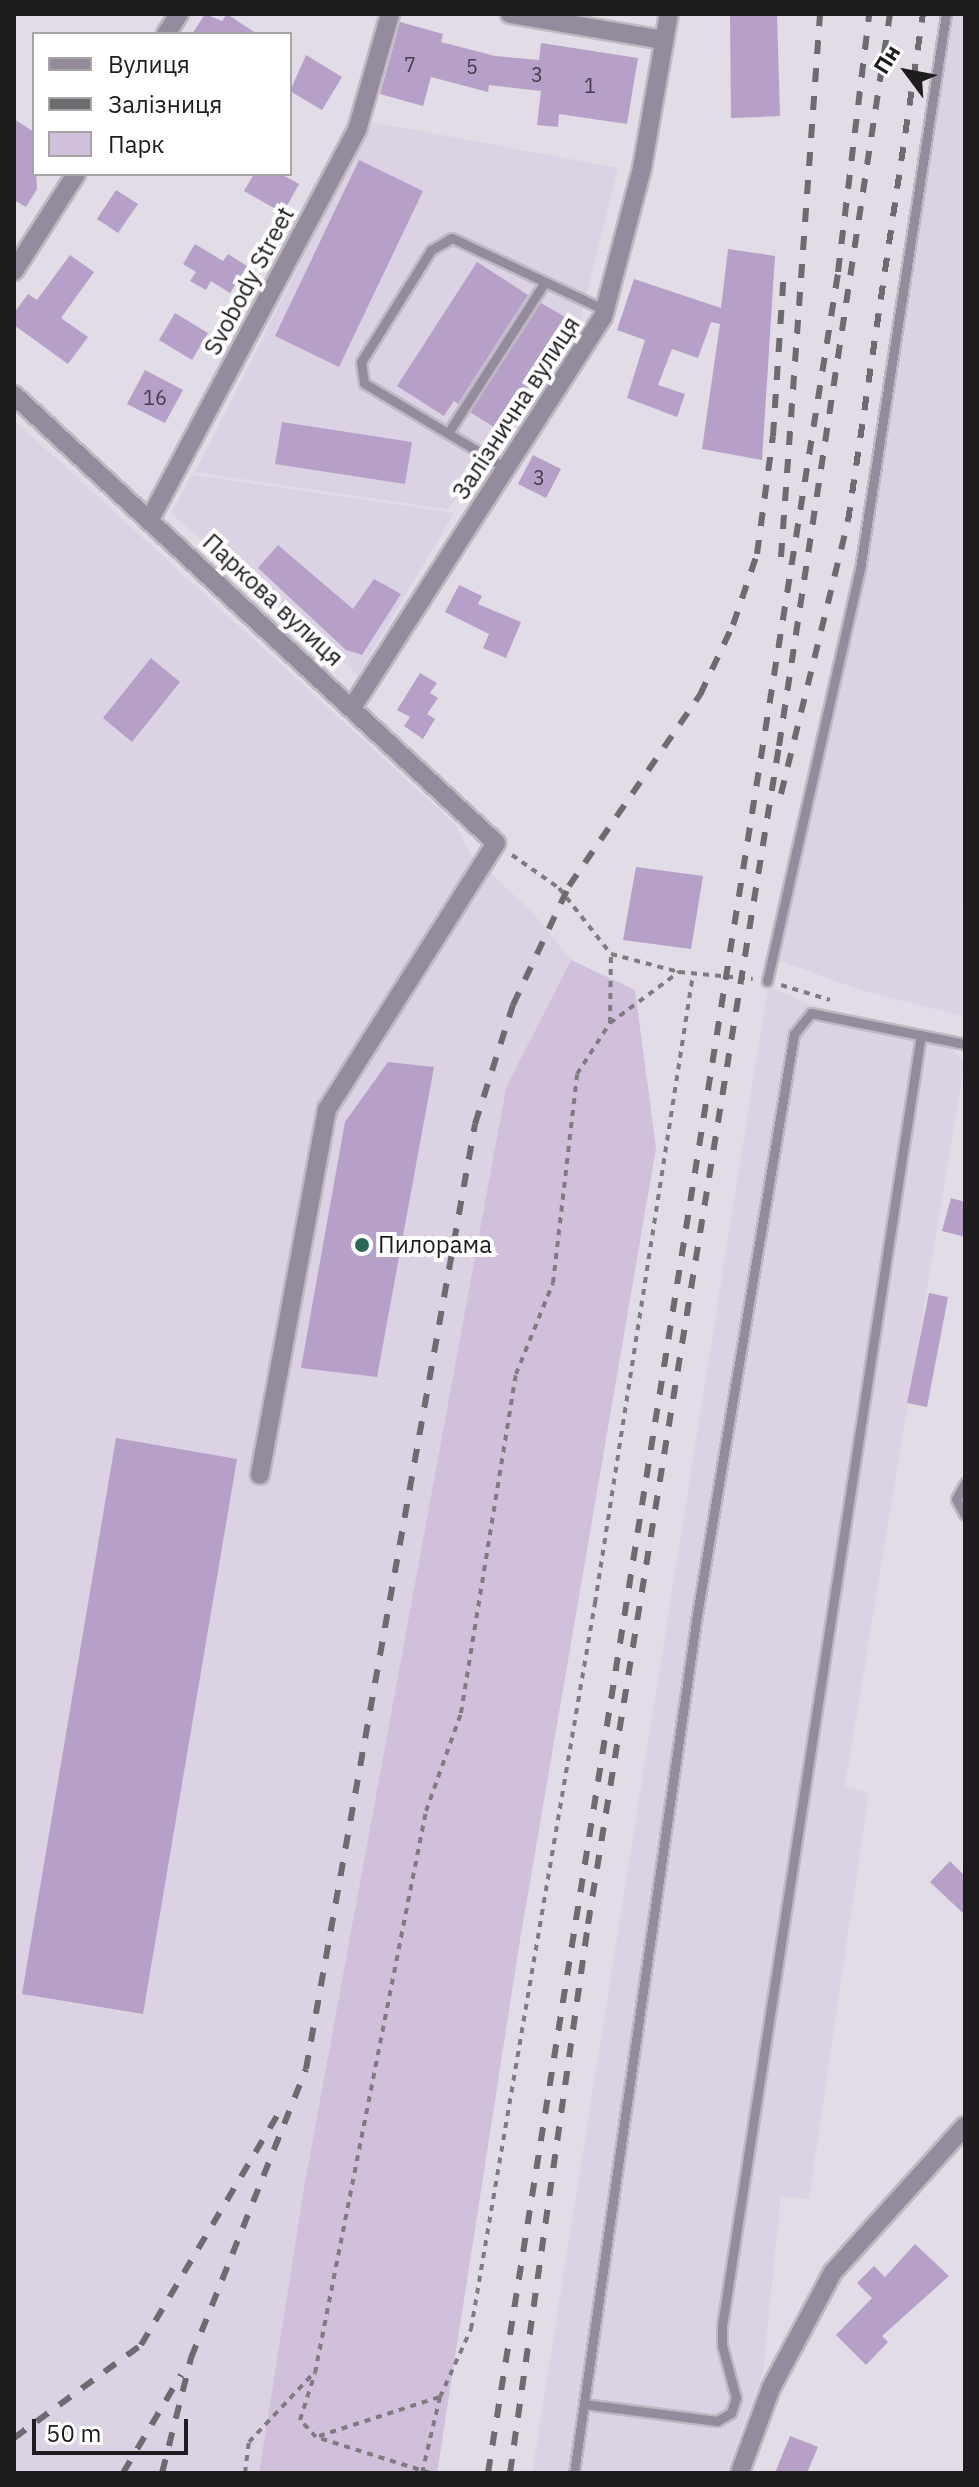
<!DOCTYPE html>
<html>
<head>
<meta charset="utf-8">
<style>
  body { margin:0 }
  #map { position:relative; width:979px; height:2487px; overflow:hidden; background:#e1dce5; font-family:"IBM Plex Sans",sans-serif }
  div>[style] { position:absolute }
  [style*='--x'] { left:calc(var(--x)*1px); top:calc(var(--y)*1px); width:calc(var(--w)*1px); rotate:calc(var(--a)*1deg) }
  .built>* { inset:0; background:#dbd2e3 }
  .green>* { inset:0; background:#d0c0dc }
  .building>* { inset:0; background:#b6a0c7 }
  .path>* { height:4px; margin-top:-2px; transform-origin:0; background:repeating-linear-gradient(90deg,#7f7b81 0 6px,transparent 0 12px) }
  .roads { filter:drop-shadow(2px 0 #beb9c1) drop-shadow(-2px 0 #beb9c1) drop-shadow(0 2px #beb9c1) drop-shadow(0 -2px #beb9c1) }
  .lane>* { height:9px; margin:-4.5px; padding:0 4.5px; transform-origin:4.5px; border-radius:4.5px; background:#948b9c }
  .street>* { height:18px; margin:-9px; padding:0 9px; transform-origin:9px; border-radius:9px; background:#948b9c }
  .rail>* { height:6px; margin-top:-3px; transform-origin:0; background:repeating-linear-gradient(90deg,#6d6a70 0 14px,transparent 0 28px) }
  .dots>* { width:22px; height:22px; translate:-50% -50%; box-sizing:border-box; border:4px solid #fff; border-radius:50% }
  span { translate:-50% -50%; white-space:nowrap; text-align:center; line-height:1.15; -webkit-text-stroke:8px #fff; paint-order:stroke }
  .number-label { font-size:20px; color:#443d49 }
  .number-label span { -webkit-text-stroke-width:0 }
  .street-label { font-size:24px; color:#1e1c1f }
  .poi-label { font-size:24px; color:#1e1c1f }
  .left { translate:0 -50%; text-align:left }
  .frame { position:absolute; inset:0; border:16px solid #1e1c1f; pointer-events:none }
  .legend { position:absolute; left:32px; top:32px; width:260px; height:144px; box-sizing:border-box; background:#fff; border:2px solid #a5a4a5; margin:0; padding:10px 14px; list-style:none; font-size:24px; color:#1e1c1f }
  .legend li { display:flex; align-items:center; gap:16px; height:40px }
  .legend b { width:40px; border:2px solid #a5a4a5 }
  .north { position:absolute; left:867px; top:32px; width:80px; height:80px; -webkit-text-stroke:6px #fff; paint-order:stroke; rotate:302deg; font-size:22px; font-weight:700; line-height:32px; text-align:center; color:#1e1c1f }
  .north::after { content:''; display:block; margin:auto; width:28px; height:36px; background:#1e1c1f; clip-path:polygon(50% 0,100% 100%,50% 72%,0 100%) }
  .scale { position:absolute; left:32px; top:2419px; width:156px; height:36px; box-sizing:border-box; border:4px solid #1e1c1f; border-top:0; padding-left:10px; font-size:24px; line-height:28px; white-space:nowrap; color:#1e1c1f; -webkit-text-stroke:6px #fff; paint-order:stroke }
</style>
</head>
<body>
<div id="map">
  <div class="built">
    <i style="clip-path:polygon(953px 14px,965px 14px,962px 1016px,867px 992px,772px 958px,867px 570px)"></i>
    <i style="clip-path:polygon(372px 122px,618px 168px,579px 324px,448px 509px,195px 472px)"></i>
    <i style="clip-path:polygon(14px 420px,456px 825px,470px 854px,533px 913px,571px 960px,506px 1088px,305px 2182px,259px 2473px,14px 2473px)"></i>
    <i style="clip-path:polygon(192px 475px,454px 513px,358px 675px,171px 513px)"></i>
    <i style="clip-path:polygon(768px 986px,853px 1024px,954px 1050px,964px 1065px,845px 1786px,869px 1792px,809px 2199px,781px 2196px,763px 2372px,726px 2473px,532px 2473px)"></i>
  </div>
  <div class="green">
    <i style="clip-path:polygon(571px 960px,635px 990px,656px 1148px,520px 1940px,437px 2473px,259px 2473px,305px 2182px,506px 1088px)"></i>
  </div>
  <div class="building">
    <i style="clip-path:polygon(205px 14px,222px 21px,227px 14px,257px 34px,192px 34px)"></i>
    <i style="clip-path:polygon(730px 14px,777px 14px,780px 116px,731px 118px)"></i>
    <i style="clip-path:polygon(400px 22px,443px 34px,441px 42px,495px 56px,539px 60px,541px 43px,638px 58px,627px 124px,559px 114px,558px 127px,537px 125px,541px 91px,489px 85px,488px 92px,431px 77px,423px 106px,380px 94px)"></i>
    <i style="clip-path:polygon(306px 55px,342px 77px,322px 110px,290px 91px)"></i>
    <i style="clip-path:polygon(14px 119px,34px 132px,37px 189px,26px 207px,14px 200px)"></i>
    <i style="clip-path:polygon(359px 160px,423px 191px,339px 367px,275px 336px)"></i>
    <i style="clip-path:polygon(254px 174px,281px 174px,299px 184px,283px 213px,244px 191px)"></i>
    <i style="clip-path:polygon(116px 190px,138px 204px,118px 233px,97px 219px)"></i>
    <i style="clip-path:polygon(195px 244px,223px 261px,228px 254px,247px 266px,230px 293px,211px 281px,206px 290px,190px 281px,196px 272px,183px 264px)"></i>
    <i style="clip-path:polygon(728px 249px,775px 256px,762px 460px,702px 449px,720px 324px,711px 322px,698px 358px,672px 349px,658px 385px,685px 394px,677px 417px,627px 398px,645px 340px,617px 330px,634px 279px,721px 308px)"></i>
    <i style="clip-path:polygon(70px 255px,94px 272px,61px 318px,88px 337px,68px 364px,14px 325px,14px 313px,28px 294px,37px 300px)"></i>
    <i style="clip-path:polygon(477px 262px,528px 295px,458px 404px,454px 401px,444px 416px,397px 386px)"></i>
    <i style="clip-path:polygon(541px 303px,572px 321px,500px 431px,470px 412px)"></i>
    <i style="clip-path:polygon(175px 313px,208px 333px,192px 360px,159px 340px)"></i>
    <i style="clip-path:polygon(145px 370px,183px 390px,165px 423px,127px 404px)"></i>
    <i style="clip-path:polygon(282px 422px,412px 442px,405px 484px,275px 464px)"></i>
    <i style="clip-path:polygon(533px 455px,561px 469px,546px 498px,518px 484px)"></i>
    <i style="clip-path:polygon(278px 545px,353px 609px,374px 579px,401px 594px,362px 655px,346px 650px,258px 568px)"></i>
    <i style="clip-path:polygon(459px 585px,482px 596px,478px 604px,521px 622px,506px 658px,483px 648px,489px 634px,445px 612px)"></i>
    <i style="clip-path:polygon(151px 658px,180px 682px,132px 742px,103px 718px)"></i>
    <i style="clip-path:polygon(420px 673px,437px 683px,430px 693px,438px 698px,427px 714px,435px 719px,423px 739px,404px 726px,410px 717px,397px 710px)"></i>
    <i style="clip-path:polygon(636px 867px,703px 876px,691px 949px,623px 940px)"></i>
    <i style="clip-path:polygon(388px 1062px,434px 1067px,377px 1377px,301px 1368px,345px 1122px)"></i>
    <i style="clip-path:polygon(951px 1198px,965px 1202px,965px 1237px,942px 1231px)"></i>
    <i style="clip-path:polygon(929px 1293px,948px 1297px,927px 1407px,907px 1403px)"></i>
    <i style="clip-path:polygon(116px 1438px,237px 1459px,143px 2014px,22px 1994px)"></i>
    <i style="clip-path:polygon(950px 1861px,965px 1876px,965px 1915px,930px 1882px)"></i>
    <i style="clip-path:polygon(915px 2244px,949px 2276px,882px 2336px,888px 2342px,866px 2365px,836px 2335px,872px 2298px,857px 2283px,874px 2266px,885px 2277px)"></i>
    <i style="clip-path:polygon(790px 2436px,818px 2447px,807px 2473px,775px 2473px)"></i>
  </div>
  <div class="path">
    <i style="--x:512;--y:855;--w:57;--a:35.1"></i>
    <i style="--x:559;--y:888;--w:84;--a:51.8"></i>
    <i style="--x:611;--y:954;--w:70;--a:14.8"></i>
    <i style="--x:679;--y:972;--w:74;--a:5.4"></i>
    <i style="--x:781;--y:985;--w:51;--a:17"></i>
    <i style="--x:610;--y:1023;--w:86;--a:-36.5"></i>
    <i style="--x:319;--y:2436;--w:127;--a:-17.9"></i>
    <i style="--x:245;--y:2473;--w:31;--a:-83"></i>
    <i style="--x:249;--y:2442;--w:91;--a:-46.8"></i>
    <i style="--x:422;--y:2473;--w:78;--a:-76.7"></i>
    <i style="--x:440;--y:2397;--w:75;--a:-65.5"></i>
    <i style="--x:471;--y:2329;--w:737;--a:-80.31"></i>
    <i style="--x:595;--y:1603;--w:637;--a:-81.14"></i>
    <i style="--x:430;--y:2473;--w:120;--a:-162.5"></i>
    <i style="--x:316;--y:2437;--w:23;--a:-133"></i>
    <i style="--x:300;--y:2420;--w:49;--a:-72.3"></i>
    <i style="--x:315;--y:2373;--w:573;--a:-78.83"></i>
    <i style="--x:426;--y:1811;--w:104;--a:-70.3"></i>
    <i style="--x:461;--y:1713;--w:343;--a:-80.8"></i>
    <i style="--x:516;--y:1374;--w:98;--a:-67.9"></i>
    <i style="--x:553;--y:1283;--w:210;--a:-83.4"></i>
    <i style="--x:577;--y:1074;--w:61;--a:-57.1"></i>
    <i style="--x:610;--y:1023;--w:69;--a:-89.2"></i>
  </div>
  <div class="roads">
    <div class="lane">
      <i style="--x:448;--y:433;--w:179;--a:-57.3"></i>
      <i style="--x:506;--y:468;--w:165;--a:-149.1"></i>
      <i style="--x:364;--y:383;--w:21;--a:-98"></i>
      <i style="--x:361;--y:362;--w:132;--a:-58"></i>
      <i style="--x:431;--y:250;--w:24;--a:-30"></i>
      <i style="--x:452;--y:238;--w:169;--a:25.2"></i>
      <i style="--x:767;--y:981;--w:422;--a:-77.3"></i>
      <i style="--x:860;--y:569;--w:562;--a:-81.19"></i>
      <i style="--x:965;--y:1483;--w:18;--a:119"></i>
      <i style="--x:956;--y:1499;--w:18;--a:61"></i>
      <i style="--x:584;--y:2404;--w:134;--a:7.3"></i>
      <i style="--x:717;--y:2421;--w:16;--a:-30"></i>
      <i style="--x:731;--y:2413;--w:16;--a:-72"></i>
      <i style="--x:736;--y:2398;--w:55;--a:-104.8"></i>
      <i style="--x:722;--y:2345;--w:19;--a:-90"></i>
      <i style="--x:722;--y:2326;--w:1306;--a:-81.24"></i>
      <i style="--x:574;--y:2473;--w:861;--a:-81.85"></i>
      <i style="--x:696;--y:1621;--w:595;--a:-80.52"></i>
      <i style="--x:794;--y:1034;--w:27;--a:-51"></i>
      <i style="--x:811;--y:1013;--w:157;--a:11.4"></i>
    </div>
    <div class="street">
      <i style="--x:510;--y:14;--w:156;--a:9.6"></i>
      <i style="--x:166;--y:34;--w:24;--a:-57"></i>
      <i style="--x:14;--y:271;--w:115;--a:-57.4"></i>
      <i style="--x:14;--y:395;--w:658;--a:42.91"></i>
      <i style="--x:496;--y:843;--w:315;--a:122.4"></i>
      <i style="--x:327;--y:1109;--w:372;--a:100.4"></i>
      <i style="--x:150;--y:519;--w:441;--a:-62"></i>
      <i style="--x:357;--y:130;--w:121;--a:-74.1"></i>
      <i style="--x:353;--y:706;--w:462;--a:-57.3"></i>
      <i style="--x:603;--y:317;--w:154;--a:-75.3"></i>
      <i style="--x:642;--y:168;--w:156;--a:-80.1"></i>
      <i style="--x:740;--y:2472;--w:90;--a:-69.7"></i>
      <i style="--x:771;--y:2388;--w:132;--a:-61.9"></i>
      <i style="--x:833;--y:2272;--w:197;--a:-47.9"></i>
    </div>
  </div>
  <div class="rail">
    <i style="--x:781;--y:557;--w:544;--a:-85.89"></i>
    <i style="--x:781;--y:794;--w:281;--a:-76.2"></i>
    <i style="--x:848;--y:521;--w:513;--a:-81.59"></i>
    <i style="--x:14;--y:2438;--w:157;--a:-36.2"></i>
    <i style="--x:141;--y:2345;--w:270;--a:-59.3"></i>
    <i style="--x:123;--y:2473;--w:114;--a:-59.4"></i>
    <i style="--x:162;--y:2473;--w:119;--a:-75.8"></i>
    <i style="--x:191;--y:2358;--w:311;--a:-68.3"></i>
    <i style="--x:306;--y:2069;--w:960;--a:-79.86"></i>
    <i style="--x:475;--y:1124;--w:125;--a:-72.3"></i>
    <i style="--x:513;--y:1005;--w:132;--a:-64.8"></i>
    <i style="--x:569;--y:886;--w:232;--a:-55.6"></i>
    <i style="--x:700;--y:695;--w:77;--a:-64.8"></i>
    <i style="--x:733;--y:625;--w:75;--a:-71.3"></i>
    <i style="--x:757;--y:554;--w:119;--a:-82.3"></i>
    <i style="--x:773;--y:436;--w:165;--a:-86.2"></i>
    <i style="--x:488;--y:2473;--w:2229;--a:-80.96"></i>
    <i style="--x:838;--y:272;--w:260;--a:-83.1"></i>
    <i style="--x:510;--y:2473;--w:555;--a:-81.91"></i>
    <i style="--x:588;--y:1924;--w:1193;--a:-80.79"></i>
    <i style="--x:779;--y:746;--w:740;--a:-81.38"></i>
  </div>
  <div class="dots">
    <i style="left:362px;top:1245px;background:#2a6957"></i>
  </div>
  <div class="number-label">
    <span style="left:410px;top:64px">7</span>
    <span style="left:472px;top:66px">5</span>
    <span style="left:537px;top:74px">3</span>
    <span style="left:590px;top:85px">1</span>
    <span style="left:155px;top:397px">16</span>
    <span style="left:539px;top:477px">3</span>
  </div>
  <div class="street-label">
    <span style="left:249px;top:281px;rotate:-62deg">Svobody Street</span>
    <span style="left:516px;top:408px;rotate:-57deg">Залізнична вулиця</span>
    <span style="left:273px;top:600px;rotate:43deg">Паркова вулиця</span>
  </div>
  <div class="poi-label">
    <span class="left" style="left:378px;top:1245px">Пилорама</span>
  </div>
  <div class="frame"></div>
  <ul class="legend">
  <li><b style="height:10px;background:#948b9c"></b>Вулиця</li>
  <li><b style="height:10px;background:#6d6a70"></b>Залізниця</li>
  <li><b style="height:22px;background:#d0c0dc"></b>Парк</li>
  </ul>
  <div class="north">Пн</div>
  <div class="scale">50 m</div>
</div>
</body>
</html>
